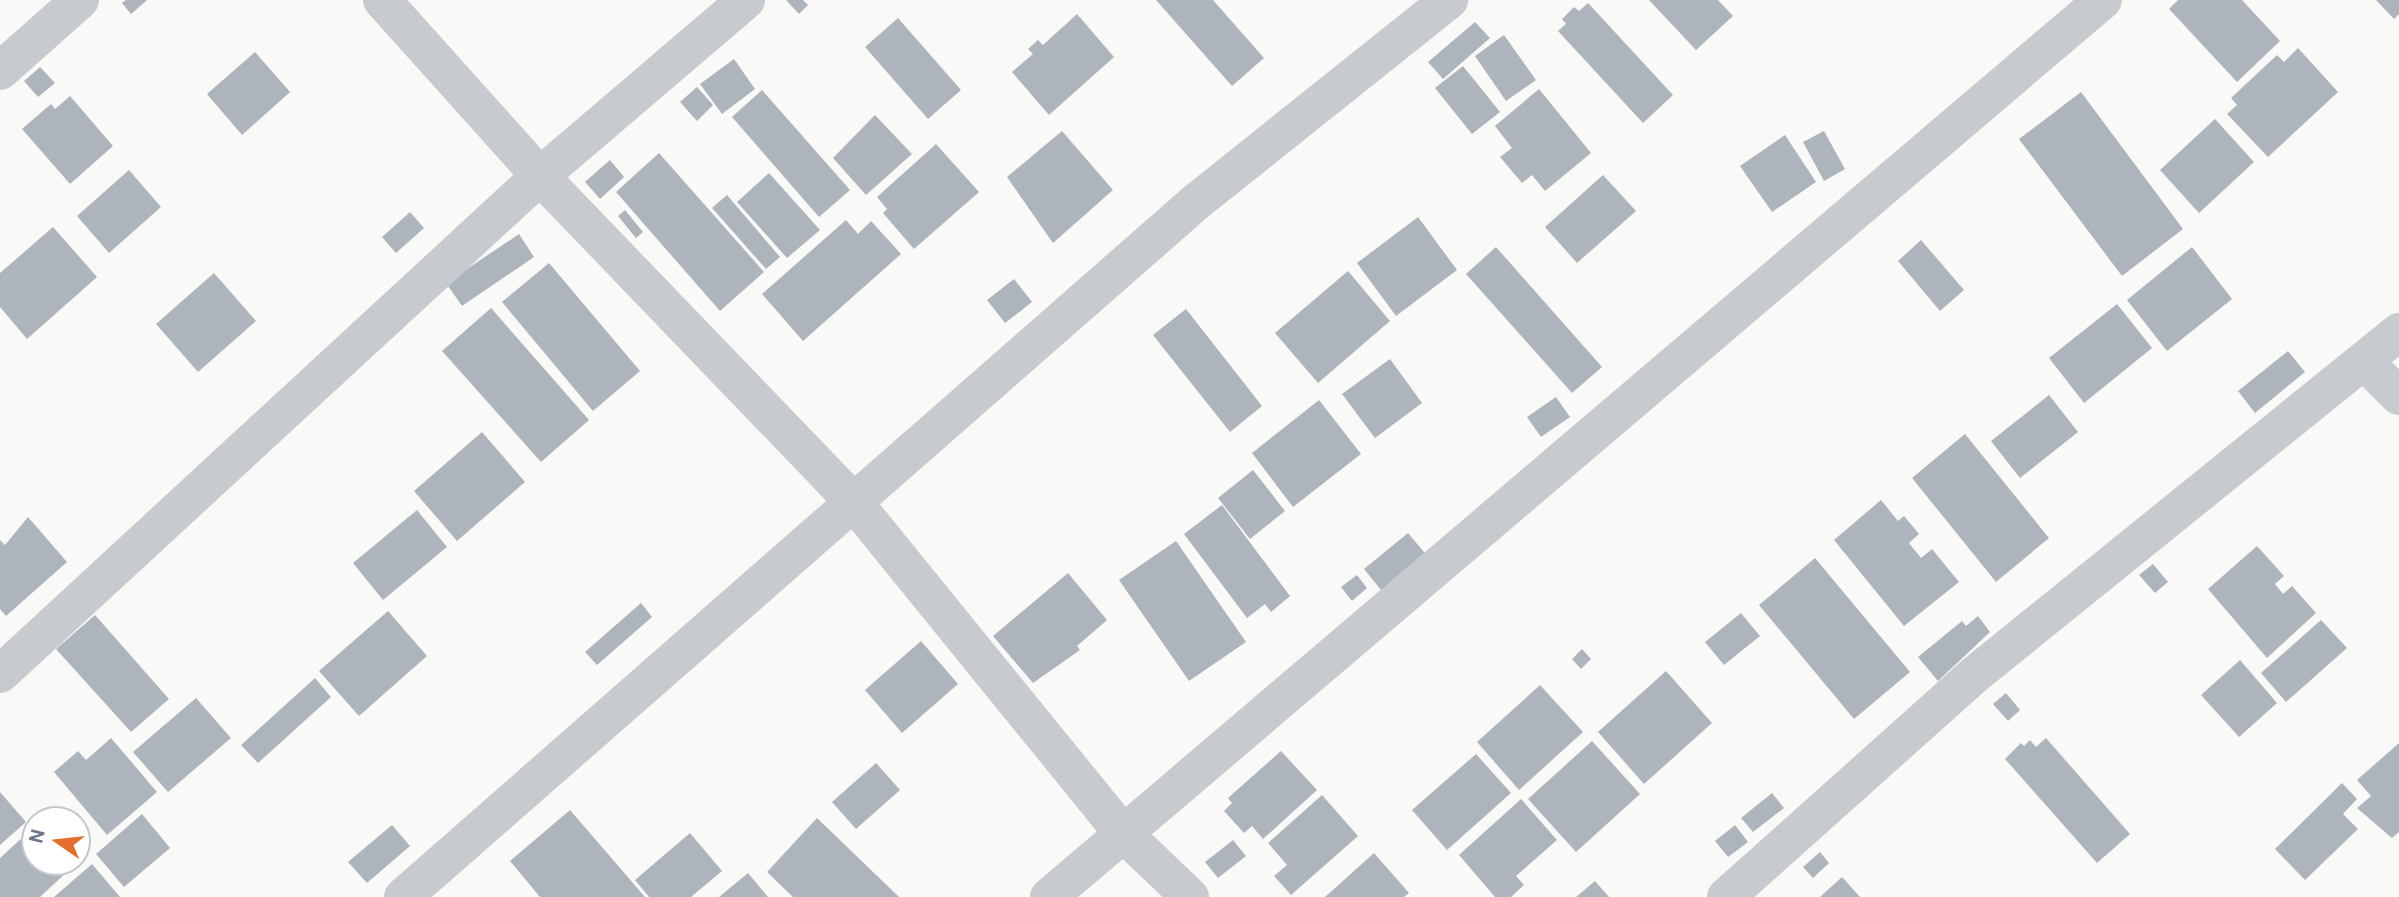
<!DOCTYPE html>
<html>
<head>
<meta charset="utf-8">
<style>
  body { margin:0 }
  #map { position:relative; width:2399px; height:897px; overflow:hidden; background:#f9f9f7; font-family:Roboto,sans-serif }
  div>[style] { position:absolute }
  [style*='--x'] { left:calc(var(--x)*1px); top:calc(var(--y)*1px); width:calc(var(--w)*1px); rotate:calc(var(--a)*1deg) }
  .building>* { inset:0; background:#aeb4bc }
  .minor>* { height:38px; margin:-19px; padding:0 19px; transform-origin:19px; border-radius:19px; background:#c7cace }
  span { translate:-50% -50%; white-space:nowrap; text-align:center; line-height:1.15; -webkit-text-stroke:7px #fff; paint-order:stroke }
  .north { position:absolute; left:21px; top:806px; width:70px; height:70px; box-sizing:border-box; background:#fff; border:2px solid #c3c8cf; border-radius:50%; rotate:284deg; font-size:19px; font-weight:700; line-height:28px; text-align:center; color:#687688 }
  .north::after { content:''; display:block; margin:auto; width:24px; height:32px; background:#e46d2c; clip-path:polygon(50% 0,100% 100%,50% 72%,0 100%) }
</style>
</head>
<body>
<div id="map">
  <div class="building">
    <i style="clip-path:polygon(126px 0,147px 0,131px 14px,122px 3px)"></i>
    <i style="clip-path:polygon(786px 0,803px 0,808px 5px,799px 14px)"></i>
    <i style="clip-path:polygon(1156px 0,1213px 0,1264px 58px,1232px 86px)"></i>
    <i style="clip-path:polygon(1649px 0,1718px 0,1733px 16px,1696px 50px)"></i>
    <i style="clip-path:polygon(2178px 0,2242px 0,2280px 41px,2237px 82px,2169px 9px)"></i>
    <i style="clip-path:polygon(2376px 0,2399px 0,2399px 14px,2394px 19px)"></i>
    <i style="clip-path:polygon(1588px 3px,1673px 95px,1643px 123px,1558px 31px,1566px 24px,1562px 19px,1574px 7px,1579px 11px)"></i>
    <i style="clip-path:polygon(1077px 14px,1114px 57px,1049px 115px,1012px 72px,1033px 54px,1028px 49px,1038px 40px,1043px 45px)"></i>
    <i style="clip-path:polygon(898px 18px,961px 90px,928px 119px,865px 47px)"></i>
    <i style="clip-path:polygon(1475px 22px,1490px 38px,1443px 79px,1428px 62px)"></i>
    <i style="clip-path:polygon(1504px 35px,1536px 80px,1506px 101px,1475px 56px)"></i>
    <i style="clip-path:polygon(2298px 48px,2338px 92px,2268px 157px,2227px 114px,2237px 105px,2231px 98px,2277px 55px,2284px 62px)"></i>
    <i style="clip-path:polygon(255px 52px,290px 92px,242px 135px,207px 94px)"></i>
    <i style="clip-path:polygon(734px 59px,755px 89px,722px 114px,700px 84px)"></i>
    <i style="clip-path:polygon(1463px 66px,1500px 112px,1472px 134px,1435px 88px)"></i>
    <i style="clip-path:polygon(40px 67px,55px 83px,38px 97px,24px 81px)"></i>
    <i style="clip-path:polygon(697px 87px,713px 105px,697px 121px,680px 102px)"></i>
    <i style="clip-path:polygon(1539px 89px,1591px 153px,1545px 191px,1532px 175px,1522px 183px,1500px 157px,1512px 148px,1495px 126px)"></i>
    <i style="clip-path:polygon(762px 90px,850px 190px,819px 217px,732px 117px)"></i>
    <i style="clip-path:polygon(2081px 92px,2183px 229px,2122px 276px,2019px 139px)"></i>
    <i style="clip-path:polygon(70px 96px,113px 146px,70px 184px,22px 129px,51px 104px,55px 109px)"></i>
    <i style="clip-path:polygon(875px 115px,912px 154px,866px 195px,833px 158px)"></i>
    <i style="clip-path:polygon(2215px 119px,2254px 162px,2199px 213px,2160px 170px)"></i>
    <i style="clip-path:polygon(1062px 131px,1113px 190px,1053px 243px,1007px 177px)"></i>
    <i style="clip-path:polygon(1824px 131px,1845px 169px,1824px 181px,1803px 142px)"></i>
    <i style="clip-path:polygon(1785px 135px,1816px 182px,1772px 212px,1740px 166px)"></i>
    <i style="clip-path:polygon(936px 144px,979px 192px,914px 249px,883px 213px,887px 209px,877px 197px)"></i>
    <i style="clip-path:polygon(659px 153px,764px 272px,720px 311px,616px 192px)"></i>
    <i style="clip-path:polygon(610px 160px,624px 177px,600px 199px,585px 182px)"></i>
    <i style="clip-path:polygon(129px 170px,161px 207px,109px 253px,77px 216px)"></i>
    <i style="clip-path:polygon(769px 173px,820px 230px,787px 258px,737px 202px)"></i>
    <i style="clip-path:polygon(1603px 175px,1636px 211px,1577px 263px,1545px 227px)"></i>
    <i style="clip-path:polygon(727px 195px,780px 257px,766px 269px,712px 208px)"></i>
    <i style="clip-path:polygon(625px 210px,643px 232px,636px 238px,618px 216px)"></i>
    <i style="clip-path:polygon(410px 212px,424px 228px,396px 253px,382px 237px)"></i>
    <i style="clip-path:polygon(1418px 217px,1457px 270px,1396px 316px,1357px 263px)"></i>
    <i style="clip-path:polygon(846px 220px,858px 234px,871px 221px,901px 254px,803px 341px,762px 294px)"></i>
    <i style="clip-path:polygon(53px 227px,97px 277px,27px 339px,0 307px,0 273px)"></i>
    <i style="clip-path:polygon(519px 234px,534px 257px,462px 306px,446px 283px)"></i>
    <i style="clip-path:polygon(1921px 240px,1964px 290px,1940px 311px,1898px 261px)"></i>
    <i style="clip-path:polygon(1496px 247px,1602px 367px,1572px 393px,1466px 274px)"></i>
    <i style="clip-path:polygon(2192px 247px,2232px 299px,2167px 351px,2127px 300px)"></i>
    <i style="clip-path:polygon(549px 263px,640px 371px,593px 411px,502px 302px)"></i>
    <i style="clip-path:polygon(1348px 271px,1390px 321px,1318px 383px,1275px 333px)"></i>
    <i style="clip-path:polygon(214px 273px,256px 321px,198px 372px,156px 324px)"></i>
    <i style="clip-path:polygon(1014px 279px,1032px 302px,1005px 323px,987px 300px)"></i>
    <i style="clip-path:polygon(2117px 304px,2152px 348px,2084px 403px,2049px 358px)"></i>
    <i style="clip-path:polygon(491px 308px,589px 420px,541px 462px,442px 351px)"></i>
    <i style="clip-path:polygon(1186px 309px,1262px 406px,1230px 432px,1153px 335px)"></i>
    <i style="clip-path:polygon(2288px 351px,2305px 372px,2255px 413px,2238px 391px)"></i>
    <i style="clip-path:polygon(1390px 359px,1422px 403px,1375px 438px,1342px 394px)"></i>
    <i style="clip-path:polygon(2049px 395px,2078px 432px,2020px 478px,1991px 441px)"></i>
    <i style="clip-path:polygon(1556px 397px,1570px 417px,1541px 437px,1527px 417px)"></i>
    <i style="clip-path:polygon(1319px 400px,1361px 454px,1293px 507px,1252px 453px)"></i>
    <i style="clip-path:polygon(482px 432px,525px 482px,457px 541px,414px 491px)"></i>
    <i style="clip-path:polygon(1965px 434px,2049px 538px,1996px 582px,1912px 478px)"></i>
    <i style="clip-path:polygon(1253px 470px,1285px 511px,1250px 539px,1218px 498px)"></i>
    <i style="clip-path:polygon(1881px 500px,1898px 521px,1904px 516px,1919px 534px,1909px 543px,1921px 558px,1932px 549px,1959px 582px,1904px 626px,1834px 540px)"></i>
    <i style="clip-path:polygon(1222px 505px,1290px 596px,1271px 612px,1265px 604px,1247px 618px,1184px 534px)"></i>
    <i style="clip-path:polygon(417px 510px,447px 547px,383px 600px,353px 563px)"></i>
    <i style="clip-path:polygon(28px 517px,67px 562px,6px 616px,0 609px,0 540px,5px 545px)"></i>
    <i style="clip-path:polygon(1408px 533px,1429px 558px,1385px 595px,1364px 569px)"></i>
    <i style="clip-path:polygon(1176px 541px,1246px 642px,1189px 681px,1119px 580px)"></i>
    <i style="clip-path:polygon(2257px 546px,2284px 576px,2275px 584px,2283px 594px,2292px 586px,2316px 613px,2267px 658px,2208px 589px)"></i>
    <i style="clip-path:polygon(1815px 558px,1910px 672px,1854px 719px,1759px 605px)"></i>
    <i style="clip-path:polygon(2153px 564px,2168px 582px,2155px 593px,2139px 575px)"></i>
    <i style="clip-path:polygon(1068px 573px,1107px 620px,1077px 646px,1080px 650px,1033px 683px,993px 636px)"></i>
    <i style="clip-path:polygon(1357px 575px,1367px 588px,1352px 601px,1341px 587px)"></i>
    <i style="clip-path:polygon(641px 603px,652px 617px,597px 665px,585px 652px)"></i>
    <i style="clip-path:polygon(388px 611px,427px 656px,359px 716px,319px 671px)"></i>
    <i style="clip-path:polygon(1741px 613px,1760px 636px,1724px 665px,1705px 642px)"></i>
    <i style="clip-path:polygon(95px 615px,169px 699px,131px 732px,56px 649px)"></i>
    <i style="clip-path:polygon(1978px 616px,1990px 632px,1938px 681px,1918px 657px,1962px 621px,1966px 626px)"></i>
    <i style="clip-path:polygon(2321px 620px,2347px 648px,2286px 702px,2261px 673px)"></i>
    <i style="clip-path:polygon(921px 641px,958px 684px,902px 733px,865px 690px)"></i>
    <i style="clip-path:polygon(1582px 649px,1591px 659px,1581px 669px,1572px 659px)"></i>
    <i style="clip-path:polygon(2240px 660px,2277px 703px,2239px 737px,2201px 695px)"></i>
    <i style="clip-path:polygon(1666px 671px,1712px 723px,1644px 784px,1598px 732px)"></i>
    <i style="clip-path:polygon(315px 678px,331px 697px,258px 763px,241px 745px)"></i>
    <i style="clip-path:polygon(1540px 685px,1583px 732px,1519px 790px,1477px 742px)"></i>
    <i style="clip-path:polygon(2006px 693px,2020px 710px,2008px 721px,1993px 704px)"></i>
    <i style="clip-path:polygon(196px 698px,231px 738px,168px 792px,133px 752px)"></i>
    <i style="clip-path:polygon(111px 738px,157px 792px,107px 835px,54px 772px,78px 751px,86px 760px)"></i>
    <i style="clip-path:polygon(2046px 738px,2130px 834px,2097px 863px,2005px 759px,2021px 743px,2024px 746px,2030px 740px,2036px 747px)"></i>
    <i style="clip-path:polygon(1592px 741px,1640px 794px,1576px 852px,1528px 799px)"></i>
    <i style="clip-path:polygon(2399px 743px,2399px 832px,2392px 838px,2357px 808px,2371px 796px,2357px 780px)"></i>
    <i style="clip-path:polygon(1281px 751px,1317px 790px,1263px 839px,1252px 826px,1244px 833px,1224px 811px,1232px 803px,1228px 798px)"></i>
    <i style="clip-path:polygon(1476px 754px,1511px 793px,1447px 850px,1412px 810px)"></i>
    <i style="clip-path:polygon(876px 763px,900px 790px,856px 829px,832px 802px)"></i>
    <i style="clip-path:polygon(2342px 783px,2357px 799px,2343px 814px,2358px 829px,2305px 880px,2275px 849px)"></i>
    <i style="clip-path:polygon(0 792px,26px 822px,0 845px)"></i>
    <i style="clip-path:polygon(1772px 793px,1784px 808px,1753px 832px,1741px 818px)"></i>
    <i style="clip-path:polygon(1322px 795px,1358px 836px,1291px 895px,1274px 876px,1287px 865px,1268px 843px)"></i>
    <i style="clip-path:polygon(1521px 799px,1557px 840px,1516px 876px,1524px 885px,1511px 897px,1495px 897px,1459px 855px)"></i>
    <i style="clip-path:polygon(570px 810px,645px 897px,540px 897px,510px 861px)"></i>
    <i style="clip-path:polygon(142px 814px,170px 848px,124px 887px,96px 854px)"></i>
    <i style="clip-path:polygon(817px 818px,899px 897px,793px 897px,767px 872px)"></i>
    <i style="clip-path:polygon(392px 825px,410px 846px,367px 883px,348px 862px)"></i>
    <i style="clip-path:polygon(1735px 825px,1748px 842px,1728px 857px,1715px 841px)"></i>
    <i style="clip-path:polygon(35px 826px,35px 862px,77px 862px,77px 846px,85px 855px,40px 897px,0 897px,0 858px)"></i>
    <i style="clip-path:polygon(690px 833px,722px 871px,691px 897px,649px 897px,635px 880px)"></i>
    <i style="clip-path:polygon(1233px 840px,1246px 856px,1218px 878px,1205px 862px)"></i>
    <i style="clip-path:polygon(1820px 852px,1829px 863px,1813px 878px,1803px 867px)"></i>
    <i style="clip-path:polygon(1374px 853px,1409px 893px,1404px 897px,1325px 897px)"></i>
    <i style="clip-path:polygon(92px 864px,120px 897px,54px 897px)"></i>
    <i style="clip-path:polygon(748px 873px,768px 897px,719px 897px)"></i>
    <i style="clip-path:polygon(1842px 877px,1860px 897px,1820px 897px)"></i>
    <i style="clip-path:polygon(1595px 881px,1609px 897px,1576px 897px)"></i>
  </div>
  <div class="minor">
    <i style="--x:382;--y:0;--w:237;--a:48.1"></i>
    <i style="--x:540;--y:176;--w:450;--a:46.1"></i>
    <i style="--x:852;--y:500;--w:428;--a:50.9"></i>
    <i style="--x:1122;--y:832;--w:94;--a:43.7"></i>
    <i style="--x:0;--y:71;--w:107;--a:-41.6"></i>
    <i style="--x:2365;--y:362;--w:48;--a:45"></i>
    <i style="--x:0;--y:674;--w:735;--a:-42.68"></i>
    <i style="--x:540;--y:176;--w:271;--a:-40.5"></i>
    <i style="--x:403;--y:897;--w:1054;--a:-41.23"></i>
    <i style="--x:1196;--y:202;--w:324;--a:-38.6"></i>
    <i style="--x:1049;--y:897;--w:1384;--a:-40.4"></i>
    <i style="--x:1726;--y:897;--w:331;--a:-41.8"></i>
    <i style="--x:1973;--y:676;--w:548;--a:-38.92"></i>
  </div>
  <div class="north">N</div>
</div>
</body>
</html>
